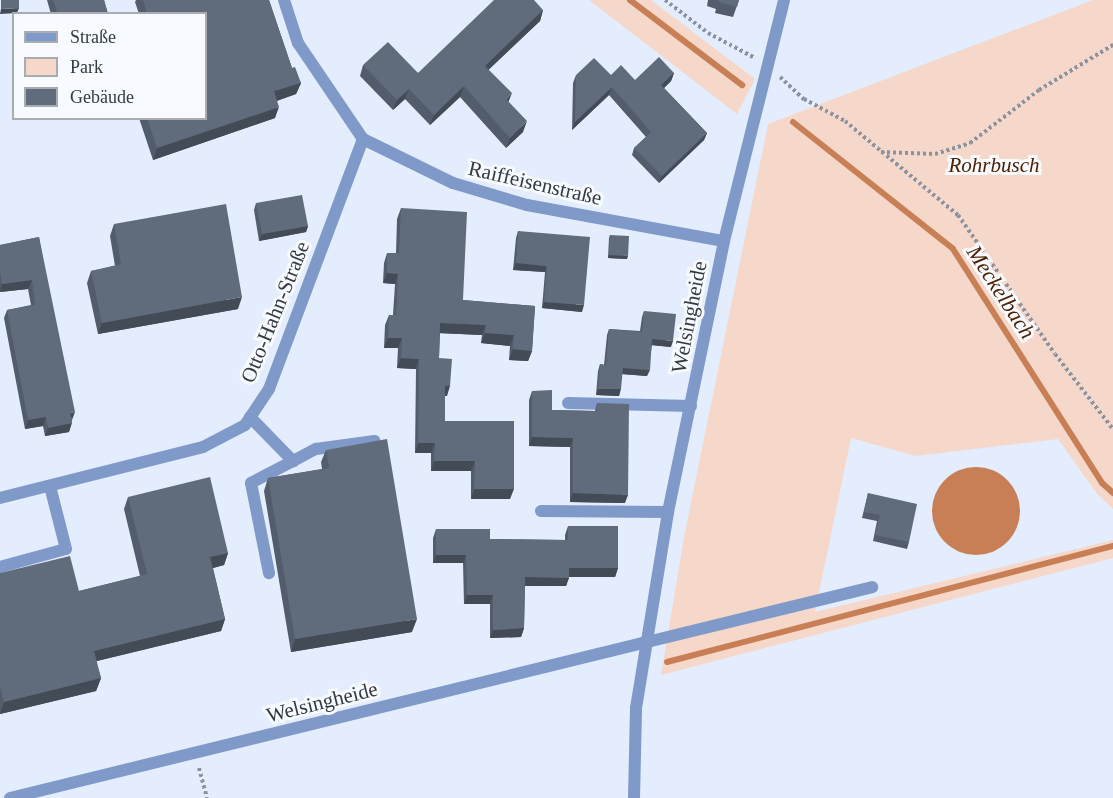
<!DOCTYPE html>
<html>
<head>
<meta charset="utf-8">
<style>
  body { margin:0 }
  #map { position:relative; width:1113px; height:798px; overflow:hidden; background:#e3edfe; font-family:Georgia,serif }
  div>[style] { position:absolute }
  [style*='--x'] { left:calc(var(--x)*1px); top:calc(var(--y)*1px); width:calc(var(--w)*1px); rotate:calc(var(--a)*1deg) }
  .green>* { inset:0; background:#f5d8c9 }
  .water>* { inset:0; background:#c87f55 }
  .round { border-radius:50% }
  .stream>* { height:6px; margin:-3px; padding:0 3px; transform-origin:3px; border-radius:3px; background:#c87f55 }
  .path>* { height:4px; margin-top:-2px; transform-origin:0; background:repeating-linear-gradient(90deg,#8c93a0 0 3px,transparent 0 6px) }
  .service>* { height:12px; margin:-6px; padding:0 6px; transform-origin:6px; border-radius:6px; background:#7f99c8 }
  .minor>* { height:12px; margin:-6px; padding:0 6px; transform-origin:6px; border-radius:6px; background:#7f99c8 }
  .wall>* { inset:0; background:#535c6b }
  .shaded-wall>* { inset:0; background:#434b57 }
  .building>* { inset:0; background:#606b7c }
  span { translate:-50% -50%; white-space:nowrap; text-align:center; line-height:1.15; -webkit-text-stroke:6px #f7fafe; paint-order:stroke }
  .park-label { font-size:21px; color:#4f2000; font-style:italic }
  .street-label { font-size:21px; color:#353941 }
  .water-label { font-size:22px; color:#4f2000; font-style:italic }
  .legend { position:absolute; left:12px; top:12px; width:195px; height:108px; box-sizing:border-box; background:#f7fafe; border:2px solid #a9adb2; margin:0; padding:8px 10px; list-style:none; font-size:18px; color:#353941 }
  .legend li { display:flex; align-items:center; gap:12px; height:30px }
  .legend b { width:30px; border:2px solid #a9adb2 }
</style>
</head>
<body>
<div id="map">
  <div class="green">
    <i style="clip-path:polygon(589px 0,651px 0,755px 79px,737px 114px)"></i>
    <i style="clip-path:polygon(1093px 0,1113px 0,1113px 509px,1098px 495px,1058px 439px,916px 456px,851px 438px,815px 612px,1113px 540px,1113px 558px,661px 675px,684px 537px,768px 124px)"></i>
  </div>
  <div class="water">
    <i class="round" style="left:932px;top:467px;width:88px;height:88px"></i>
  </div>
  <div class="stream">
    <i style="--x:630;--y:0;--w:141;--a:37.2"></i>
    <i style="--x:793;--y:122;--w:204;--a:38.4"></i>
    <i style="--x:953;--y:249;--w:277;--a:57.5"></i>
    <i style="--x:1102;--y:483;--w:15;--a:42"></i>
    <i style="--x:667;--y:662;--w:461;--a:-14.6"></i>
  </div>
  <div class="path">
    <i style="--x:665;--y:0;--w:54;--a:37.5"></i>
    <i style="--x:708;--y:33;--w:53;--a:28"></i>
    <i style="--x:780;--y:77;--w:33;--a:43"></i>
    <i style="--x:804;--y:99;--w:47;--a:28.2"></i>
    <i style="--x:845;--y:121;--w:147;--a:39.8"></i>
    <i style="--x:958;--y:215;--w:169;--a:55.1"></i>
    <i style="--x:1055;--y:354;--w:95;--a:52.3"></i>
    <i style="--x:881;--y:152;--w:54;--a:2.1"></i>
    <i style="--x:935;--y:154;--w:37;--a:-17"></i>
    <i style="--x:970;--y:143;--w:87;--a:-37.5"></i>
    <i style="--x:1039;--y:90;--w:87;--a:-31.3"></i>
    <i style="--x:199;--y:768;--w:31;--a:75"></i>
  </div>
  <div class="service">
    <i style="--x:568;--y:403;--w:123;--a:1.4"></i>
    <i style="--x:250;--y:417;--w:62;--a:45.7"></i>
    <i style="--x:293;--y:461;--w:47;--a:152.4"></i>
    <i style="--x:251;--y:483;--w:92;--a:78.7"></i>
    <i style="--x:293;--y:461;--w:26;--a:-28"></i>
    <i style="--x:316;--y:449;--w:59;--a:-7.9"></i>
    <i style="--x:541;--y:511;--w:127;--a:0.5"></i>
    <i style="--x:0;--y:567;--w:68;--a:-15.3"></i>
    <i style="--x:66;--y:549;--w:65;--a:-104.3"></i>
    <i style="--x:643;--y:643;--w:236;--a:-13.7"></i>
  </div>
  <div class="minor">
    <i style="--x:284;--y:0;--w:45;--a:72"></i>
    <i style="--x:298;--y:43;--w:116;--a:55.9"></i>
    <i style="--x:363;--y:139;--w:100;--a:26.1"></i>
    <i style="--x:453;--y:183;--w:77;--a:16.6"></i>
    <i style="--x:527;--y:205;--w:200;--a:10.4"></i>
    <i style="--x:0;--y:498;--w:209;--a:-14.1"></i>
    <i style="--x:203;--y:447;--w:47;--a:-27.6"></i>
    <i style="--x:245;--y:425;--w:43;--a:-56.3"></i>
    <i style="--x:269;--y:389;--w:267;--a:-69.4"></i>
    <i style="--x:10;--y:798;--w:652;--a:-13.76"></i>
    <i style="--x:634;--y:798;--w:90;--a:-88.7"></i>
    <i style="--x:636;--y:708;--w:199;--a:-80.7"></i>
    <i style="--x:668;--y:512;--w:277;--a:-78.3"></i>
    <i style="--x:724;--y:241;--w:248;--a:-76"></i>
  </div>
  <div class="wall">
    <i style="clip-path:polygon(47px 0,104px 0,108px 14px,51px 14px)"></i>
    <i style="clip-path:polygon(136px 0,269px 0,292px 68px,301px 83px,296px 94px,277px 101px,275px 118px,153px 160px,139px 118px,206px 118px,206px 14px,139px 14px,135px 2px)"></i>
    <i style="clip-path:polygon(707px 0,739px 0,733px 17px,715px 13px,716px 9px,707px 6px,708px 0)"></i>
    <i style="clip-path:polygon(543px 10px,540px 21px,488px 70px,508px 102px,523px 132px,506px 148px,460px 97px,430px 125px,405px 99px,393px 110px,360px 76px,363px 65px,418px 73px)"></i>
    <i style="clip-path:polygon(674px 73px,671px 81px,664px 88px,707px 133px,704px 140px,659px 183px,632px 155px,634px 148px,646px 137px,609px 95px,572px 130px,573px 83px,576px 75px,611px 75px,635px 80px)"></i>
    <i style="clip-path:polygon(256px 203px,308px 226px,306px 232px,259px 241px,254px 210px)"></i>
    <i style="clip-path:polygon(401px 208px,463px 300px,535px 306px,532px 351px,528px 361px,509px 360px,510px 346px,481px 343px,482px 335px,440px 333px,439px 358px,447px 396px,445px 396px,445px 421px,510px 499px,471px 499px,471px 471px,431px 471px,431px 453px,415px 453px,416px 369px,397px 368px,398px 348px,384px 348px,385px 325px,389px 315px,393px 315px,395px 284px,383px 283px,384px 263px,387px 253px,396px 253px,397px 219px)"></i>
    <i style="clip-path:polygon(114px 224px,238px 309px,98px 334px,87px 283px,91px 271px,115px 266px,110px 236px)"></i>
    <i style="clip-path:polygon(518px 231px,582px 312px,542px 308px,545px 272px,513px 270px,516px 238px)"></i>
    <i style="clip-path:polygon(610px 235px,627px 259px,608px 258px,609px 238px)"></i>
    <i style="clip-path:polygon(39px 237px,72px 420px,69px 432px,45px 436px,43px 426px,25px 429px,4px 318px,7px 310px,31px 305px,28px 289px,0 292px,0 245px)"></i>
    <i style="clip-path:polygon(644px 311px,671px 347px,652px 345px,647px 376px,622px 374px,619px 396px,596px 395px,598px 371px,600px 364px,604px 365px,607px 335px,609px 329px,640px 331px,642px 317px)"></i>
    <i style="clip-path:polygon(532px 391px,552px 410px,595px 411px,597px 403px,625px 503px,570px 502px,570px 447px,529px 446px,529px 400px)"></i>
    <i style="clip-path:polygon(326px 450px,412px 632px,291px 652px,264px 491px,268px 478px,322px 469px,321px 462px)"></i>
    <i style="clip-path:polygon(868px 493px,909px 542px,907px 549px,873px 541px,877px 521px,862px 518px)"></i>
    <i style="clip-path:polygon(128px 497px,228px 553px,224px 565px,213px 568px,225px 619px,221px 631px,96px 661px,101px 678px,96px 691px,0 714px,0 573px,79px 591px,140px 576px,124px 509px)"></i>
    <i style="clip-path:polygon(568px 526px,618px 568px,615px 577px,569px 577px,566px 586px,525px 586px,524px 628px,521px 637px,490px 638px,490px 604px,464px 604px,463px 563px,433px 563px,433px 538px,436px 529px,490px 539px,565px 540px,565px 535px)"></i>
  </div>
  <div class="shaded-wall">
    <i style="clip-path:polygon(19px 8px,17px 13px,0 14px,1px 9px)"></i>
    <i style="clip-path:polygon(543px 10px,540px 21px,481px 77px,485px 66px)"></i>
    <i style="clip-path:polygon(674px 73px,671px 81px,659px 93px,661px 85px)"></i>
    <i style="clip-path:polygon(301px 83px,296px 94px,270px 103px,274px 91px)"></i>
    <i style="clip-path:polygon(464px 86px,460px 97px,430px 125px,434px 115px)"></i>
    <i style="clip-path:polygon(612px 87px,609px 95px,572px 130px,575px 122px)"></i>
    <i style="clip-path:polygon(409px 89px,405px 99px,393px 110px,397px 100px)"></i>
    <i style="clip-path:polygon(512px 93px,508px 103px,506px 99px)"></i>
    <i style="clip-path:polygon(279px 107px,275px 118px,153px 160px,157px 148px)"></i>
    <i style="clip-path:polygon(527px 121px,523px 132px,506px 148px,510px 138px)"></i>
    <i style="clip-path:polygon(707px 133px,704px 140px,659px 183px,662px 176px)"></i>
    <i style="clip-path:polygon(308px 226px,306px 232px,259px 241px,262px 234px)"></i>
    <i style="clip-path:polygon(609px 255px,628px 256px,627px 259px,608px 258px)"></i>
    <i style="clip-path:polygon(516px 263px,547px 266px,545px 272px,513px 270px)"></i>
    <i style="clip-path:polygon(387px 273px,398px 274px,395px 284px,383px 283px)"></i>
    <i style="clip-path:polygon(32px 280px,28px 289px,0 292px,2px 284px)"></i>
    <i style="clip-path:polygon(242px 297px,238px 309px,98px 334px,102px 323px)"></i>
    <i style="clip-path:polygon(544px 302px,584px 305px,582px 312px,542px 308px)"></i>
    <i style="clip-path:polygon(440px 323px,486px 325px,482px 335px,436px 333px)"></i>
    <i style="clip-path:polygon(485px 333px,514px 335px,510px 346px,481px 343px)"></i>
    <i style="clip-path:polygon(388px 338px,402px 338px,398px 348px,384px 348px)"></i>
    <i style="clip-path:polygon(652px 339px,673px 341px,671px 347px,650px 345px)"></i>
    <i style="clip-path:polygon(513px 349px,532px 351px,528px 361px,509px 360px)"></i>
    <i style="clip-path:polygon(401px 358px,419px 359px,416px 369px,397px 368px)"></i>
    <i style="clip-path:polygon(623px 368px,650px 370px,647px 376px,621px 374px)"></i>
    <i style="clip-path:polygon(445px 386px,450px 386px,447px 396px,442px 396px)"></i>
    <i style="clip-path:polygon(598px 389px,621px 389px,619px 396px,596px 395px)"></i>
    <i style="clip-path:polygon(75px 412px,72px 420px,70px 413px)"></i>
    <i style="clip-path:polygon(46px 417px,43px 426px,25px 429px,28px 420px)"></i>
    <i style="clip-path:polygon(72px 423px,69px 432px,45px 436px,48px 428px)"></i>
    <i style="clip-path:polygon(532px 437px,573px 438px,570px 447px,529px 446px)"></i>
    <i style="clip-path:polygon(418px 443px,435px 443px,431px 453px,415px 453px)"></i>
    <i style="clip-path:polygon(434px 461px,475px 461px,471px 471px,431px 471px)"></i>
    <i style="clip-path:polygon(474px 489px,514px 489px,510px 499px,471px 499px)"></i>
    <i style="clip-path:polygon(573px 493px,628px 495px,625px 503px,570px 502px)"></i>
    <i style="clip-path:polygon(228px 553px,224px 565px,206px 570px,210px 557px)"></i>
    <i style="clip-path:polygon(436px 555px,466px 555px,463px 563px,433px 563px)"></i>
    <i style="clip-path:polygon(569px 568px,618px 568px,615px 577px,566px 577px)"></i>
    <i style="clip-path:polygon(525px 577px,569px 578px,566px 586px,522px 586px)"></i>
    <i style="clip-path:polygon(467px 595px,493px 595px,490px 604px,464px 604px)"></i>
    <i style="clip-path:polygon(225px 619px,221px 631px,89px 663px,94px 651px)"></i>
    <i style="clip-path:polygon(417px 619px,412px 632px,291px 652px,295px 639px)"></i>
    <i style="clip-path:polygon(524px 628px,521px 637px,490px 638px,493px 630px)"></i>
    <i style="clip-path:polygon(101px 678px,96px 691px,0 714px,4px 702px)"></i>
  </div>
  <div class="building">
    <i style="clip-path:polygon(1px 0,19px 0,19px 8px,1px 9px)"></i>
    <i style="clip-path:polygon(53px 0,104px 0,108px 14px,58px 14px)"></i>
    <i style="clip-path:polygon(143px 0,269px 0,292px 68px,295px 67px,301px 83px,274px 91px,279px 107px,157px 148px,147px 118px,206px 118px,206px 14px,147px 14px)"></i>
    <i style="clip-path:polygon(494px 0,534px 0,543px 10px,485px 66px,512px 93px,506px 99px,527px 121px,510px 138px,464px 86px,434px 115px,409px 89px,397px 100px,363px 65px,388px 42px,418px 73px)"></i>
    <i style="clip-path:polygon(719px 0,739px 0,737px 7px,719px 2px)"></i>
    <i style="clip-path:polygon(659px 57px,674px 73px,661px 85px,707px 133px,662px 176px,634px 148px,651px 132px,612px 87px,575px 122px,576px 75px,594px 58px,611px 75px,621px 65px,635px 80px)"></i>
    <i style="clip-path:polygon(302px 195px,308px 226px,262px 234px,256px 203px)"></i>
    <i style="clip-path:polygon(226px 204px,242px 297px,102px 323px,91px 271px,121px 264px,114px 224px)"></i>
    <i style="clip-path:polygon(401px 208px,467px 212px,463px 300px,535px 306px,532px 351px,513px 349px,514px 335px,485px 333px,486px 325px,440px 323px,439px 358px,452px 359px,450px 386px,445px 386px,445px 421px,514px 421px,514px 489px,474px 489px,475px 461px,434px 461px,435px 443px,418px 443px,419px 359px,401px 358px,402px 338px,388px 338px,389px 315px,396px 315px,398px 274px,387px 273px,387px 253px,399px 253px)"></i>
    <i style="clip-path:polygon(518px 231px,590px 237px,584px 305px,544px 302px,547px 266px,516px 263px)"></i>
    <i style="clip-path:polygon(610px 235px,629px 236px,628px 256px,609px 255px)"></i>
    <i style="clip-path:polygon(39px 237px,75px 412px,70px 413px,72px 423px,48px 428px,46px 417px,28px 420px,7px 310px,35px 305px,32px 280px,2px 284px,0 271px,0 245px)"></i>
    <i style="clip-path:polygon(644px 311px,676px 314px,673px 341px,652px 339px,650px 370px,623px 368px,621px 389px,598px 389px,600px 364px,606px 365px,609px 329px,642px 332px)"></i>
    <i style="clip-path:polygon(552px 390px,552px 410px,597px 411px,597px 403px,629px 404px,628px 495px,573px 493px,573px 438px,532px 437px,532px 391px)"></i>
    <i style="clip-path:polygon(387px 439px,417px 619px,295px 639px,268px 478px,329px 468px,326px 450px)"></i>
    <i style="clip-path:polygon(210px 477px,228px 553px,210px 557px,225px 619px,94px 651px,101px 678px,4px 702px,0 687px,0 573px,70px 556px,79px 591px,147px 574px,128px 497px)"></i>
    <i style="clip-path:polygon(868px 493px,917px 504px,909px 542px,875px 535px,880px 515px,864px 512px)"></i>
    <i style="clip-path:polygon(568px 526px,618px 526px,618px 568px,569px 568px,569px 578px,525px 577px,524px 628px,493px 630px,493px 595px,467px 595px,466px 555px,436px 555px,436px 529px,490px 529px,490px 539px,568px 540px)"></i>
  </div>
  <div class="park-label">
    <span style="left:994px;top:165px">Rohrbusch</span>
  </div>
  <div class="street-label">
    <span style="left:535px;top:183px;rotate:13deg">Raiffeisenstraße</span>
    <span style="left:275px;top:312px;rotate:-68deg">Otto-Hahn-Straße</span>
    <span style="left:689px;top:317px;rotate:-79deg">Welsingheide</span>
    <span style="left:322px;top:702px;rotate:-14deg">Welsingheide</span>
  </div>
  <div class="water-label">
    <span style="left:1001px;top:292px;rotate:57deg">Meckelbach</span>
  </div>
  <ul class="legend">
  <li><b style="height:8px;background:#7f99c8"></b>Straße</li>
  <li><b style="height:16px;background:#f5d8c9"></b>Park</li>
  <li><b style="height:16px;background:#606b7c"></b>Gebäude</li>
  </ul>
</div>
</body>
</html>
